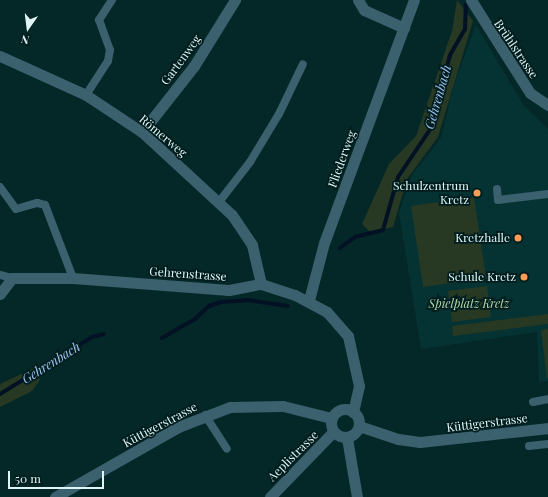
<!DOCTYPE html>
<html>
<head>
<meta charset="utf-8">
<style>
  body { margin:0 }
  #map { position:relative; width:548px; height:497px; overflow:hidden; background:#042727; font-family:"Playfair Display",serif }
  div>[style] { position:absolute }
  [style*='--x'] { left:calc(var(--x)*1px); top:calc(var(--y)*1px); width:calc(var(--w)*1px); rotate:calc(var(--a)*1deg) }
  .built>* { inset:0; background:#053333 }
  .green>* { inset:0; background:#273923 }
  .stream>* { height:4px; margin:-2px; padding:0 2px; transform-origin:2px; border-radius:2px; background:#021124 }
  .service>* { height:8px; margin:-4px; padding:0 4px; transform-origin:4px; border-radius:4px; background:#3b606e }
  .minor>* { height:11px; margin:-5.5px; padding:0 5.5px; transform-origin:5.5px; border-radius:5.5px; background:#3b606e }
  .minor>.ring { margin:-5.5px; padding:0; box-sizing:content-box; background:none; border:11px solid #3b606e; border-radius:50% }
  .dots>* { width:11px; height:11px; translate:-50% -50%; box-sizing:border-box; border:2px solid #001d1e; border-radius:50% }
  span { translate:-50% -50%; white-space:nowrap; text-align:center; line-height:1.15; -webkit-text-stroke:3.5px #001d1e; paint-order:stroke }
  .street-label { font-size:12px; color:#e0f6f6 }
  .poi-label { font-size:12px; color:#e0f6f6 }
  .right { translate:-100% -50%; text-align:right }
  .park-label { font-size:12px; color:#b3d9aa; font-style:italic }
  .water-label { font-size:13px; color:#9ec4f2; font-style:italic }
  .north { position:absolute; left:8px; top:8px; width:40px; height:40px; -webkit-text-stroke:3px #001d1e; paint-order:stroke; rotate:194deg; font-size:11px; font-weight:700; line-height:16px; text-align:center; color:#e0f6f6 }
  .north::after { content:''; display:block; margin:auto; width:14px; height:18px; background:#e0f6f6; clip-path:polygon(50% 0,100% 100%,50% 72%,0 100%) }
  .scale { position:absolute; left:8px; top:471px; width:96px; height:18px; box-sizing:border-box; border:2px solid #e0f6f6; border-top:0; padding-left:5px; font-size:12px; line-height:14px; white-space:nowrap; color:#e0f6f6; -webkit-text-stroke:3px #001d1e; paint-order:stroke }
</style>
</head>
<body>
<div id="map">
  <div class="built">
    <i style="clip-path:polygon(476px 25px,524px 106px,548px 129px,548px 381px,539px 382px,537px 332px,421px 349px,399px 212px,412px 175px,441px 138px,454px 84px)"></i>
  </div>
  <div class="green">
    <i style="clip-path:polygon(457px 0,473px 21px,438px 137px,407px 179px,393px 227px,370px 232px,362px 224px,389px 164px,416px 136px,452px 31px)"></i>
    <i style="clip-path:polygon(474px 197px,486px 278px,423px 287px,411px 206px)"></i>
    <i style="clip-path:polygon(487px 286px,491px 317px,452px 322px,448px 291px)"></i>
    <i style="clip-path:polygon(548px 314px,548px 324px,453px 336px,452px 326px)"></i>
    <i style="clip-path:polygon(548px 329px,548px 378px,547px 378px,541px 330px)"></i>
    <i style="clip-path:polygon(34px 368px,40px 380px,32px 391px,0 407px,0 384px)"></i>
  </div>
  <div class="stream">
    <i style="--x:340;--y:248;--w:19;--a:-36"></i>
    <i style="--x:355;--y:237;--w:29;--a:-14"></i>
    <i style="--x:383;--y:230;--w:55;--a:-74.2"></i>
    <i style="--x:398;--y:177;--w:59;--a:-56"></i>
    <i style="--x:431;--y:128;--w:75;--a:-75.4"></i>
    <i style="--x:450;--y:55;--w:30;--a:-60"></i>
    <i style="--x:465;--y:29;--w:24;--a:-88"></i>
    <i style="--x:162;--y:338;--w:39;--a:-30"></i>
    <i style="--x:196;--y:318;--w:18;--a:-43"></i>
    <i style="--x:209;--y:306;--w:13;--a:-18"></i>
    <i style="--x:221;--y:302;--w:26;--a:-4"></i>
    <i style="--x:247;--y:300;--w:41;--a:8.3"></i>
    <i style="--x:0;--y:394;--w:108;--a:-31.8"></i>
    <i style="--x:92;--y:337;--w:12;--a:-14"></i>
  </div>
  <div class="service">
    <i style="--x:86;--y:95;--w:40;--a:-57.1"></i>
    <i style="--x:108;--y:61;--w:11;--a:-80"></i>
    <i style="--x:110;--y:50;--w:32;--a:-110"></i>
    <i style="--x:99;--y:20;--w:24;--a:-57"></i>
    <i style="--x:0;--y:187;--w:27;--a:54"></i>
    <i style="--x:16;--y:209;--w:22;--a:-16"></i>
    <i style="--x:37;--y:203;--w:8;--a:14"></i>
    <i style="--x:45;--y:205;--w:78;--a:69"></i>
    <i style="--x:497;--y:189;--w:11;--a:85"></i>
    <i style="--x:498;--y:200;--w:50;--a:-6.8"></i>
    <i style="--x:219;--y:202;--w:51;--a:-52.2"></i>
    <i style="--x:250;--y:162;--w:56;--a:-58.9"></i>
    <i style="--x:279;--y:114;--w:55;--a:-64.4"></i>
    <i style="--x:0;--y:275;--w:12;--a:14"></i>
    <i style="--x:533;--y:402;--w:15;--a:-11"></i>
    <i style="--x:205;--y:415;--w:40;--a:57.1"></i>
    <i style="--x:529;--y:446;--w:19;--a:-6"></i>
  </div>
  <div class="minor">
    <i style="--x:358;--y:0;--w:12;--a:59"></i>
    <i style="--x:364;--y:10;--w:44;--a:24.2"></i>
    <i style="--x:471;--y:0;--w:110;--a:57.6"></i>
    <i style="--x:530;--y:93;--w:22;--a:34"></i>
    <i style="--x:0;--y:56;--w:94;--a:24.4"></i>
    <i style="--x:86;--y:95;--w:67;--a:33.5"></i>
    <i style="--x:142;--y:132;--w:122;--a:42.7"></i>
    <i style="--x:232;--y:215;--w:36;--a:56"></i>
    <i style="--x:252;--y:245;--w:40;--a:77"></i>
    <i style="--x:142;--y:132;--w:84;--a:-51.8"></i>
    <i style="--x:194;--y:66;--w:78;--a:-58.2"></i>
    <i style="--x:0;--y:294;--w:20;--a:-53"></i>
    <i style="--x:12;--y:278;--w:61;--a:0"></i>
    <i style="--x:73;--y:278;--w:156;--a:4.4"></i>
    <i style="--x:229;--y:290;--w:33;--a:-11"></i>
    <i style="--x:261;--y:284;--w:36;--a:18"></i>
    <i style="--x:295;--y:295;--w:36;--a:28"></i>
    <i style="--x:327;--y:312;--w:32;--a:49"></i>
    <i style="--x:348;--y:336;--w:51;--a:77.6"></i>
    <i style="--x:359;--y:386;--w:27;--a:103"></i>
    <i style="--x:309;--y:300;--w:59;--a:-75.3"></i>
    <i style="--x:324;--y:243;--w:259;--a:-69.7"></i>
    <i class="ring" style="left:331px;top:409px;width:17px;height:17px"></i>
    <i style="--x:359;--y:426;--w:41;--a:18.4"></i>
    <i style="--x:398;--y:439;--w:22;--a:8"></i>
    <i style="--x:420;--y:442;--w:129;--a:-6.2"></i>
    <i style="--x:347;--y:438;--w:60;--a:80.4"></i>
    <i style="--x:55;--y:497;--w:142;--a:-29.6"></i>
    <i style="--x:178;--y:427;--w:56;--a:-21"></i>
    <i style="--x:230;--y:407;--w:53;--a:-1.1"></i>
    <i style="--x:283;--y:406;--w:49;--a:14"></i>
    <i style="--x:270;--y:497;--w:91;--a:-45.9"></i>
  </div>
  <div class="dots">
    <i style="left:477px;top:193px;background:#fd9c55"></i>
    <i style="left:518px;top:238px;background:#fd9c55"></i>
    <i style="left:524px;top:277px;background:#fd9c55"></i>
  </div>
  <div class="street-label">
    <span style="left:516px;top:49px;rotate:56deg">Brühlstrasse</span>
    <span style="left:181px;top:60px;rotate:-54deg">Gartenweg</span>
    <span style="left:163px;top:136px;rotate:40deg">Römerweg</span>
    <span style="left:342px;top:159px;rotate:-70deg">Fliederweg</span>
    <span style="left:188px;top:274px;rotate:4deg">Gehrenstrasse</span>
    <span style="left:487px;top:423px;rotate:-7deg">Küttigerstrasse</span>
    <span style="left:160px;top:425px;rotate:-28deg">Küttigerstrasse</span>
    <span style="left:293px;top:456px;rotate:-45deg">Aeplistrasse</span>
  </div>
  <div class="poi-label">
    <span class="right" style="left:469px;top:193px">Schulzentrum<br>Kretz</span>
    <span class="right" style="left:510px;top:238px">Kretzhalle</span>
    <span class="right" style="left:516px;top:277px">Schule Kretz</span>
  </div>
  <div class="park-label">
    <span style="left:469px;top:304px">Spielplatz Kretz</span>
  </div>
  <div class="water-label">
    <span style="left:438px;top:97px;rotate:-74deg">Gehrenbach</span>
    <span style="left:51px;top:363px;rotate:-32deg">Gehrenbach</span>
  </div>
  <div class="north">N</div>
  <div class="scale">50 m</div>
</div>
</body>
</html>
